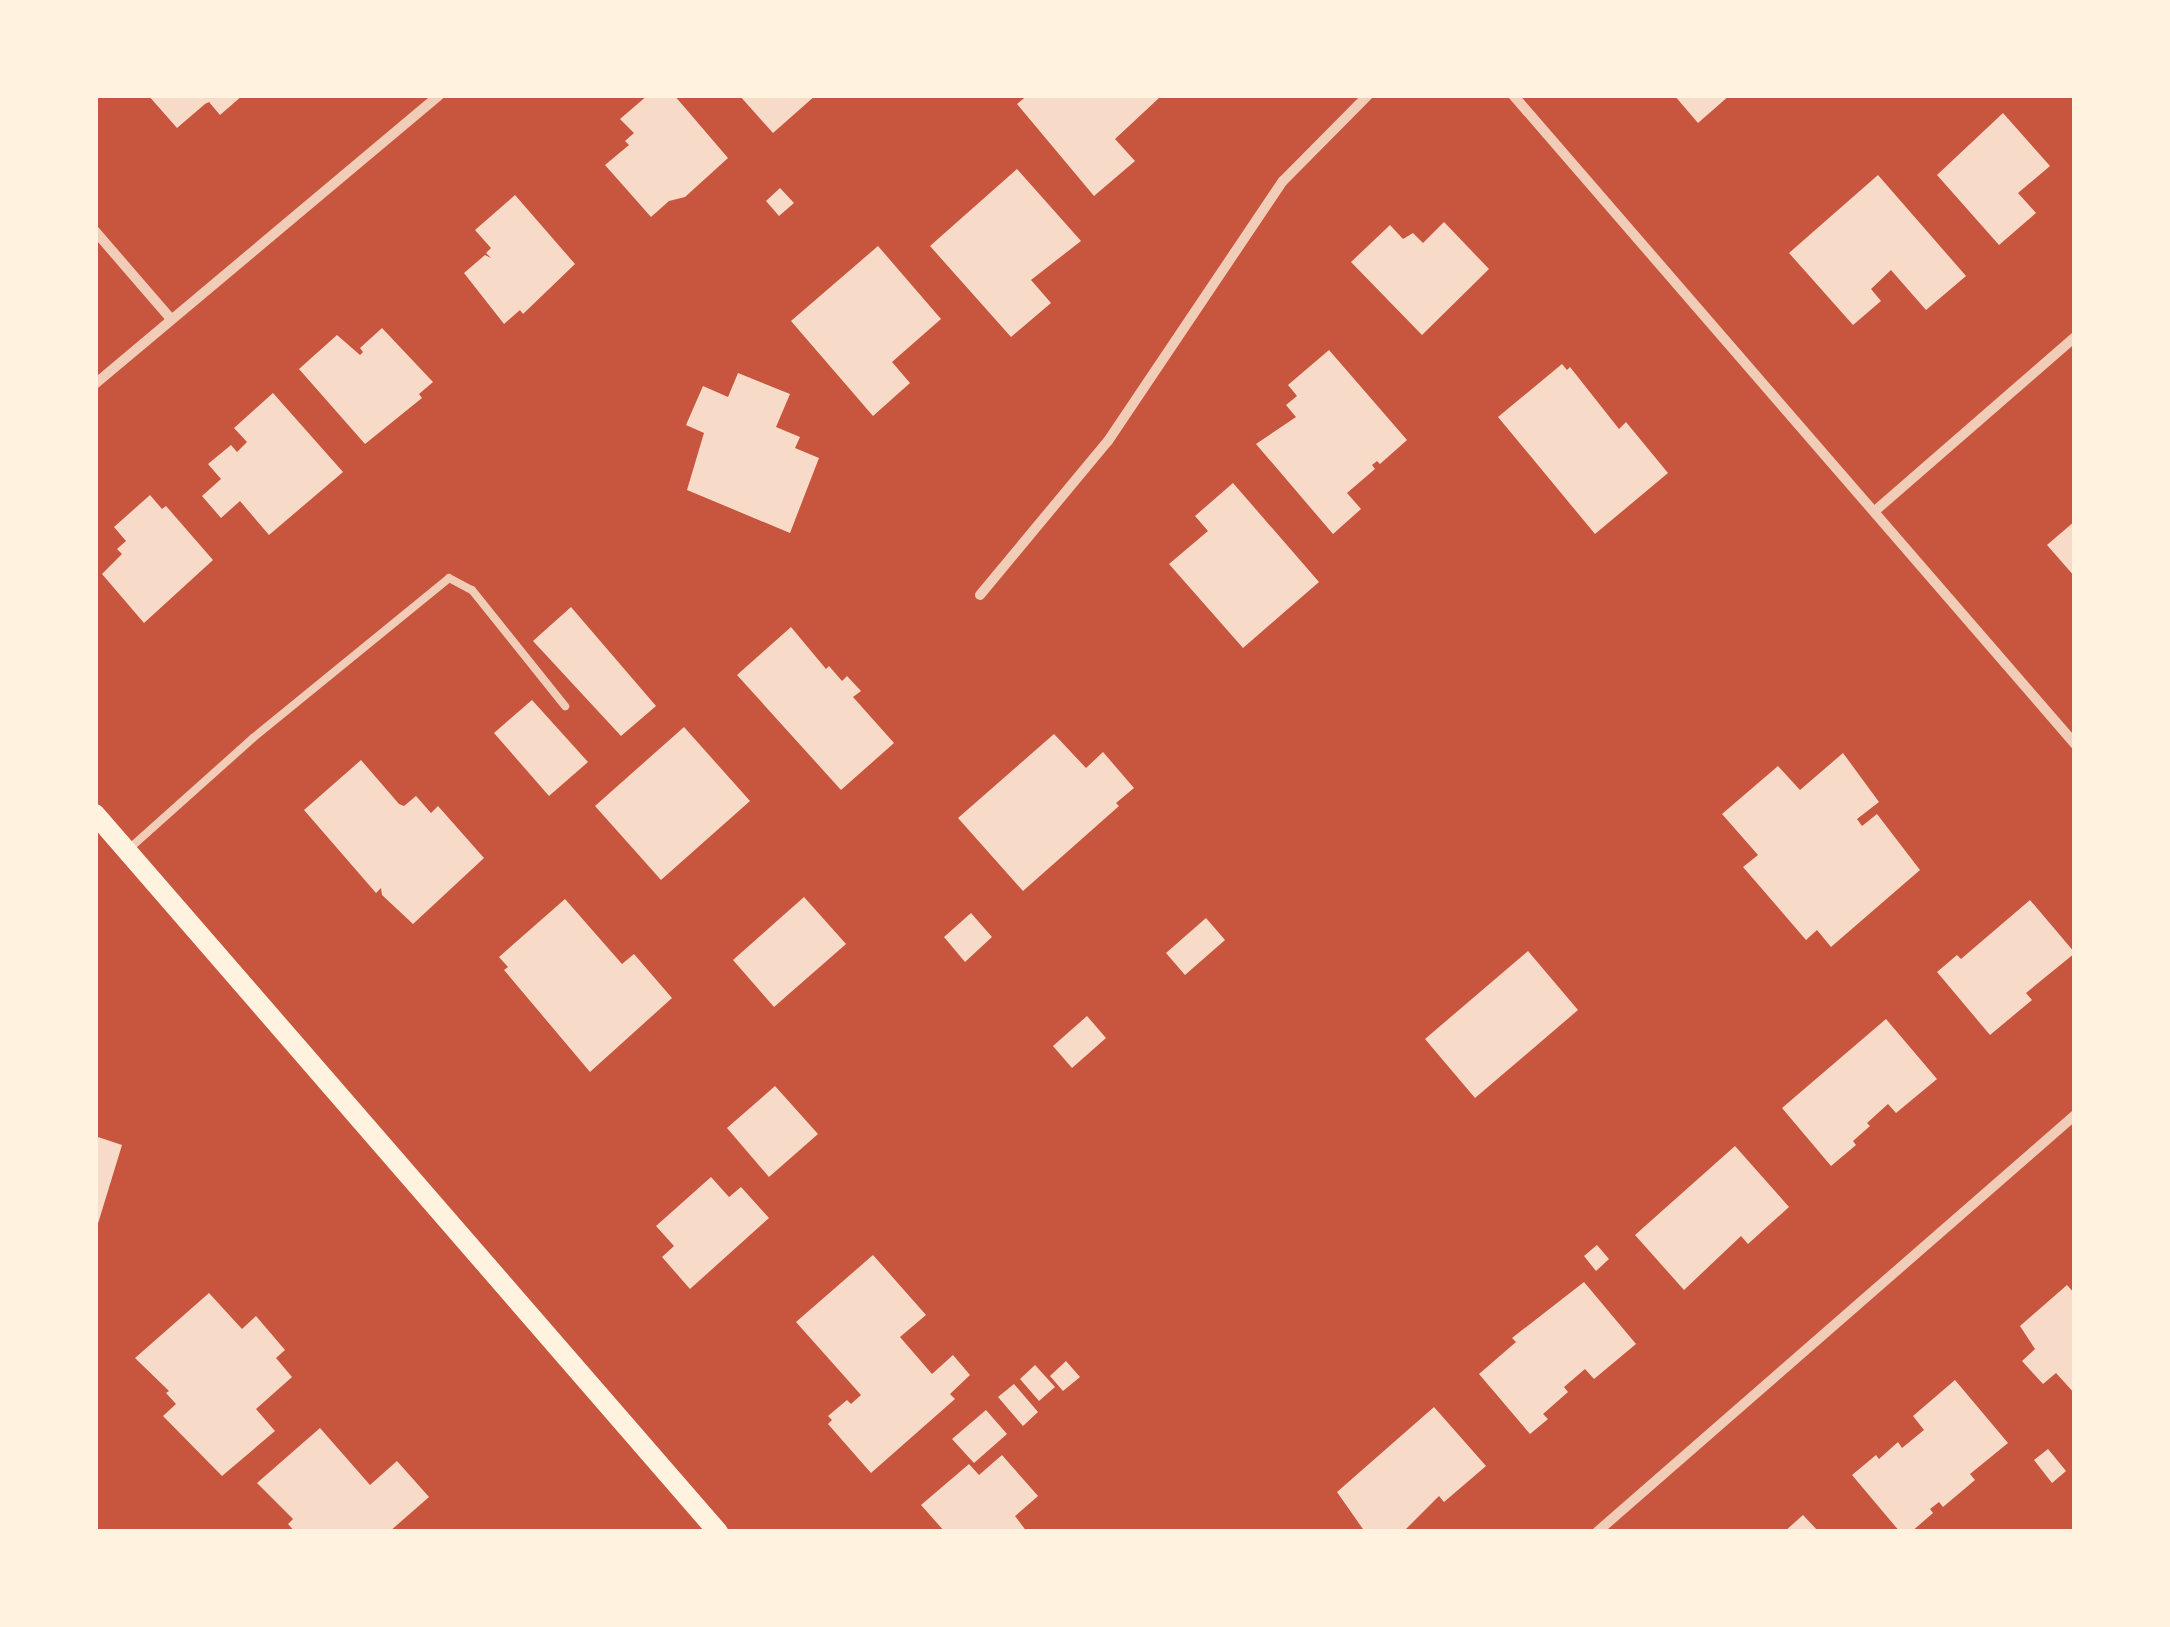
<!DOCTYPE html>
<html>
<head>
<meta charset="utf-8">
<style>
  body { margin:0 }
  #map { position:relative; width:2170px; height:1627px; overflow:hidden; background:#c8553d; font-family:"Work Sans",sans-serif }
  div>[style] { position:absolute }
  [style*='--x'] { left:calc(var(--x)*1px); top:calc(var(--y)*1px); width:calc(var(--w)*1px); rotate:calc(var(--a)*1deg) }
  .building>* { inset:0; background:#f7dbc8 }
  .service>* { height:8px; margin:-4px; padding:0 4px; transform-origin:4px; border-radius:4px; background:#f1ccb7 }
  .minor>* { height:10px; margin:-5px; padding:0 5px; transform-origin:5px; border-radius:5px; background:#f1ccb7 }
  .secondary>* { height:20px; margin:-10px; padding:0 10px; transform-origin:10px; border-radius:10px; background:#fff3e0 }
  span { translate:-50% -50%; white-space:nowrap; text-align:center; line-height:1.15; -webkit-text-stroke:10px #fff3e0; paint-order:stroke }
  .frame { position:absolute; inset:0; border:98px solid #fff3e0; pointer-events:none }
</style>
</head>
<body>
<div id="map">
  <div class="building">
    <i style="clip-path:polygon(148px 95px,243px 95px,220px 115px,209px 102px,205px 104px,177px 128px)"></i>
    <i style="clip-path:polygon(648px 95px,674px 95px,728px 158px,685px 197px,669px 201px,651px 217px,605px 165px,629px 145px,625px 141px,634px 133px,620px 119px)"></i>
    <i style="clip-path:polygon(739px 95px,816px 95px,773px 133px)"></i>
    <i style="clip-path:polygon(1028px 95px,1157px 95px,1159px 98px,1115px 139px,1135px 161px,1094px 196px,1017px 104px)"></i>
    <i style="clip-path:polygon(1674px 95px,1730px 95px,1698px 123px)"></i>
    <i style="clip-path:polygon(2003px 113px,2050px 166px,2018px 193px,2036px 213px,1999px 245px,1937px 175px)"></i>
    <i style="clip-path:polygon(1017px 169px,1081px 241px,1031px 280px,1051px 303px,1011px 337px,930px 246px)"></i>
    <i style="clip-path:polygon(1878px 175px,1966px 276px,1926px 310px,1891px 270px,1871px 289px,1881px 301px,1853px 325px,1789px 253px)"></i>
    <i style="clip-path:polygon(780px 188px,794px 203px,779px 216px,766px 201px)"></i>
    <i style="clip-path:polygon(515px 195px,575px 264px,523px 314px,520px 310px,504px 324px,464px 273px,485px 255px,491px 258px,486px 253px,491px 248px,475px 230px)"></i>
    <i style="clip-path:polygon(1444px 222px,1489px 269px,1422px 335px,1351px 262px,1390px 225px,1403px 239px,1413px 233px,1423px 243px)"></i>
    <i style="clip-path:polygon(878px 246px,941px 319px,892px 362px,910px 383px,873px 416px,791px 321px)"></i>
    <i style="clip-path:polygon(382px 328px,433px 382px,419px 394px,422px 398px,365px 444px,299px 369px,337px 335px,360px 355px,363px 352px,360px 348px)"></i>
    <i style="clip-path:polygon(1329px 350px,1407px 440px,1380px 464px,1377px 461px,1372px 465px,1375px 469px,1347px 493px,1361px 509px,1333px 534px,1256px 444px,1296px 417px,1286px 405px,1297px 396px,1288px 385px)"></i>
    <i style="clip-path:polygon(1562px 364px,1567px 370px,1570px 367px,1619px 429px,1626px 422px,1668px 473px,1595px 534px,1498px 417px)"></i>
    <i style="clip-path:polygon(738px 373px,790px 394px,776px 427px,800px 437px,795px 448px,819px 458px,790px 533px,687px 490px,704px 433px,686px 425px,703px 386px,728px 397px)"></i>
    <i style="clip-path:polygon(273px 393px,343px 472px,269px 535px,240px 501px,221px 518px,202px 496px,221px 479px,208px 464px,231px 445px,237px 452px,247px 442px,234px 428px)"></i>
    <i style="clip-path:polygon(1233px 483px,1319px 582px,1243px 648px,1169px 564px,1208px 531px,1195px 516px)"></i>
    <i style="clip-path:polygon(150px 495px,162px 509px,166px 506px,213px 560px,144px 623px,102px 574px,122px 554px,117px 549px,126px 541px,114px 527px)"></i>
    <i style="clip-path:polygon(2075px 521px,2075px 577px,2047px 545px)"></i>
    <i style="clip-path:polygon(571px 607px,656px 706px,621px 736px,533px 641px)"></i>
    <i style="clip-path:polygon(791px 627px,826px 669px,829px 666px,842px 681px,847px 676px,861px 691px,853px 697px,894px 743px,841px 790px,737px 675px)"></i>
    <i style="clip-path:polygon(532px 700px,588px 762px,549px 796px,494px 733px)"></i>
    <i style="clip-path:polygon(684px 727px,750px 801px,661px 880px,595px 806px)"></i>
    <i style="clip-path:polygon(1054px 734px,1086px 768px,1103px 752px,1134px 788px,1116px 803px,1119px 806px,1023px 891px,958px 818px)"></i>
    <i style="clip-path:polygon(1843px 753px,1879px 802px,1857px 819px,1862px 826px,1877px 814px,1920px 870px,1831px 947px,1817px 930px,1806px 940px,1743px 867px,1758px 855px,1722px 814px,1778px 766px,1800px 790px)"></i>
    <i style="clip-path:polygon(361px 760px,399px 804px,404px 806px,416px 796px,431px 813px,438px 806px,484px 858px,413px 924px,382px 895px,381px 888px,376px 893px,304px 810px)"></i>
    <i style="clip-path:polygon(804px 897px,846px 944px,774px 1007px,733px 960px)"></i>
    <i style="clip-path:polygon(565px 899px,622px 964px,634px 954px,672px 998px,590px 1072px,504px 970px,508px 967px,499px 957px)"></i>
    <i style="clip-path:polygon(2030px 900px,2075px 953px,2026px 993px,2032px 1000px,1990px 1035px,1937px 972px,1957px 955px,1961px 959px)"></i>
    <i style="clip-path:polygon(971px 913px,992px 937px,965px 962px,944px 937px)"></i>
    <i style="clip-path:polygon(1206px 918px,1225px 940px,1185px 975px,1166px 953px)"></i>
    <i style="clip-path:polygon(1528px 951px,1578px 1010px,1475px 1098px,1425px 1039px)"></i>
    <i style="clip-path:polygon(1087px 1016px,1106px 1038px,1072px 1068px,1053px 1046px)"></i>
    <i style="clip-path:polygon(1886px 1019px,1937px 1079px,1896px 1113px,1888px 1104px,1867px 1123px,1870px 1126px,1853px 1141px,1856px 1145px,1831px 1166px,1782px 1108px)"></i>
    <i style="clip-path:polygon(775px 1086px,818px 1134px,769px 1177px,727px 1128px)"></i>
    <i style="clip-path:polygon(95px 1136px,122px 1145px,96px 1230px,95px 1230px)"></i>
    <i style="clip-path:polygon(1735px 1146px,1789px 1207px,1748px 1244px,1741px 1236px,1684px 1290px,1635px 1235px)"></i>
    <i style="clip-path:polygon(711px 1177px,729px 1197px,741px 1187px,769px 1218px,690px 1289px,662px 1257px,674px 1246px,656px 1226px)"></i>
    <i style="clip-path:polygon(1597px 1245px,1609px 1259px,1596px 1271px,1584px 1256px)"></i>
    <i style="clip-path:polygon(873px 1255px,926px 1315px,900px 1337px,932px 1374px,953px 1355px,970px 1375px,950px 1394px,955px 1399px,871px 1473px,828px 1424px,832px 1420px,828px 1416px,847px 1400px,851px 1404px,861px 1395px,796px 1322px)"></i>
    <i style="clip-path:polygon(1584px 1282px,1636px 1344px,1594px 1379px,1585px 1369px,1564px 1387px,1568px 1392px,1543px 1414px,1548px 1419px,1530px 1434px,1479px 1374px,1516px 1342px,1512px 1338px)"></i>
    <i style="clip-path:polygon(2067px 1285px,2075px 1294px,2075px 1394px,2056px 1373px,2043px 1384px,2022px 1361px,2035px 1349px,2020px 1326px)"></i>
    <i style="clip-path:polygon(209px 1293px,242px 1329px,256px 1316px,285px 1350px,276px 1358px,292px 1377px,256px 1409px,275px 1431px,222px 1476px,163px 1416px,176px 1404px,166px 1393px,169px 1391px,135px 1358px)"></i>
    <i style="clip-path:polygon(1066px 1361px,1080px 1377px,1063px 1391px,1050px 1376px)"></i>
    <i style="clip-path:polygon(1035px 1365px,1055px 1387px,1039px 1401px,1020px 1379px)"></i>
    <i style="clip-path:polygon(1955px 1380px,2008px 1443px,1970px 1474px,1975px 1480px,1943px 1507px,1939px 1502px,1930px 1509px,1933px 1513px,1911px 1532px,1900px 1532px,1852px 1475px,1876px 1455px,1879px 1459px,1898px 1442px,1902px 1448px,1924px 1430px,1913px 1416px)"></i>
    <i style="clip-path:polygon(1014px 1384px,1038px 1412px,1023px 1426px,998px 1397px)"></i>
    <i style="clip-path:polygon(1434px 1407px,1486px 1466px,1444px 1502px,1439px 1496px,1403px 1532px,1365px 1532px,1337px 1492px)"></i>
    <i style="clip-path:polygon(986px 1410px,1007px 1434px,974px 1463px,952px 1439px)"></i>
    <i style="clip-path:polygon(320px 1428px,370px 1485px,397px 1461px,429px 1497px,389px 1532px,295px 1532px,288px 1524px,293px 1519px,257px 1483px)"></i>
    <i style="clip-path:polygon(2048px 1449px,2066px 1471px,2052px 1483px,2034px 1460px)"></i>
    <i style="clip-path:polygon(1002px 1455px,1038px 1496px,1015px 1516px,1027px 1532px,945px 1532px,921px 1505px,969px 1464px,979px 1475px)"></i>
    <i style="clip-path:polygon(1803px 1515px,1819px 1532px,1784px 1532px)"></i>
  </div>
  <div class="service">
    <i style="--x:130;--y:848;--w:165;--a:-41.8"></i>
    <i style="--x:253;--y:738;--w:253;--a:-39.2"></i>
    <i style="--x:449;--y:578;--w:26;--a:28"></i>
    <i style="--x:472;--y:590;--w:149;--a:51.3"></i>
  </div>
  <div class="minor">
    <i style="--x:1513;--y:95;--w:859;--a:49.11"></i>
    <i style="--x:95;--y:231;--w:115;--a:49.2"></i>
    <i style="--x:95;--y:384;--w:449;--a:-40"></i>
    <i style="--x:1876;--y:510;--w:264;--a:-41"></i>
    <i style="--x:980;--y:595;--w:200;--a:-50.3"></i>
    <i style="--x:1108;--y:441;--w:313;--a:-56.1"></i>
    <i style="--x:1283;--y:181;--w:121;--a:-45.3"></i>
    <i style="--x:1597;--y:1532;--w:634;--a:-41.1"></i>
  </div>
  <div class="secondary">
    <i style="--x:95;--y:814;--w:951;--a:49.05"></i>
  </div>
  <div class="frame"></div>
</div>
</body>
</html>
